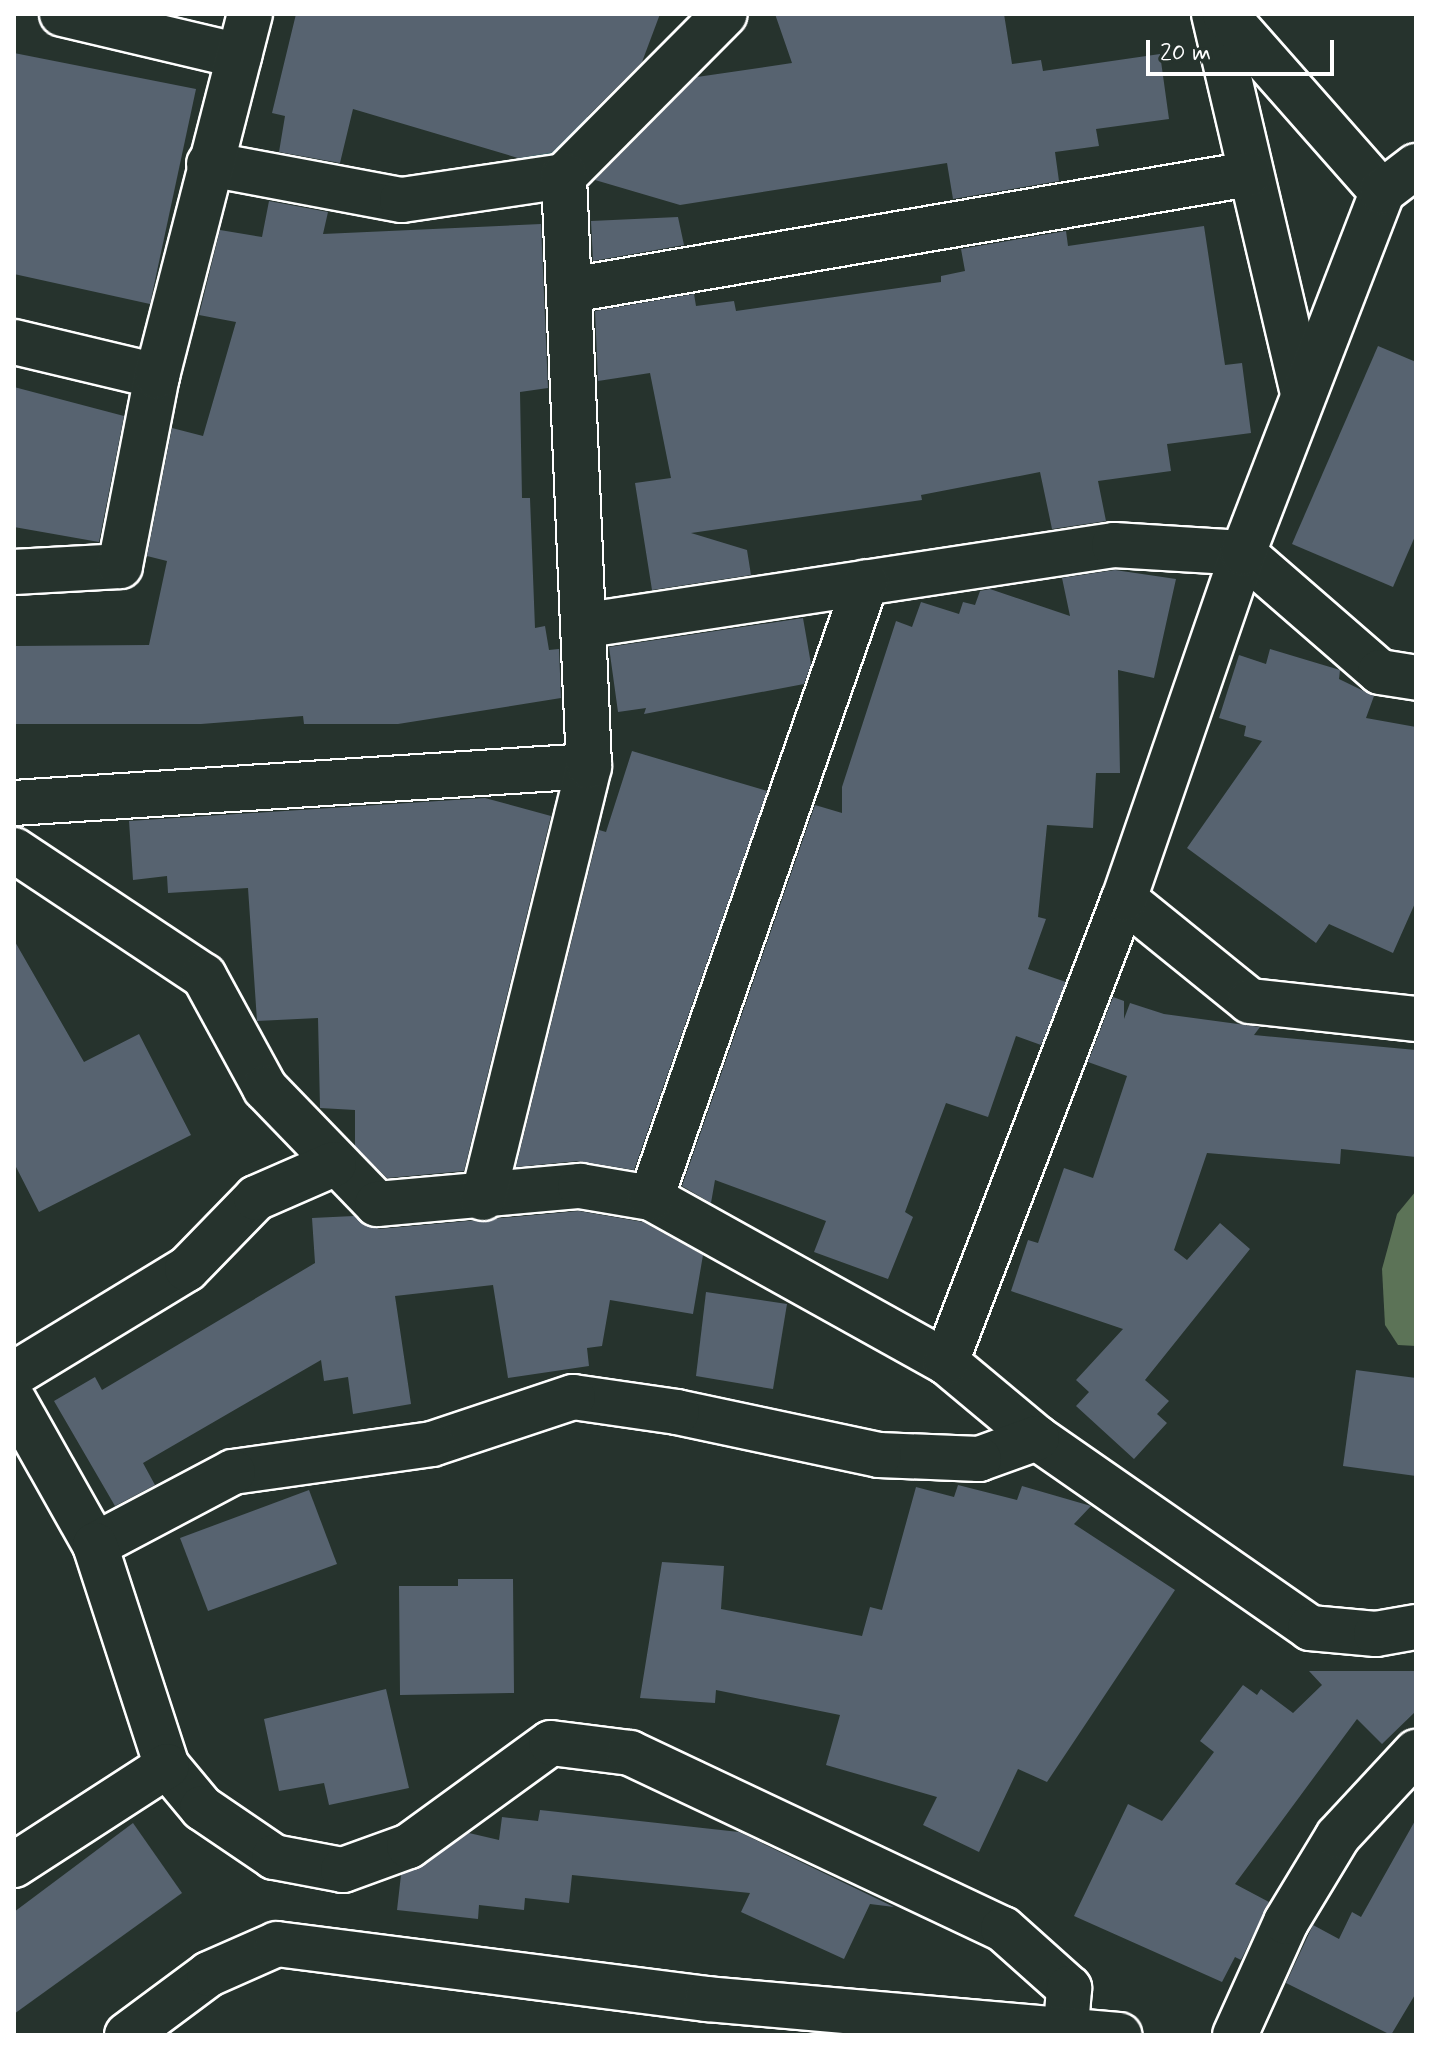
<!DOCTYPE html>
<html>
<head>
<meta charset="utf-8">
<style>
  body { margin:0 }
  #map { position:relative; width:1430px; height:2049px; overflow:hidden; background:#26332d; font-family:Mynerve,sans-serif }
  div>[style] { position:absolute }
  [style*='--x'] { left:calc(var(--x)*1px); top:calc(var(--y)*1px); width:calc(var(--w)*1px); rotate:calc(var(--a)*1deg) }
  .green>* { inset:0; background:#5c7357 }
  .stream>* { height:18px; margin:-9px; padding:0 9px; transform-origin:9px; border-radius:9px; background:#46676c }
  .building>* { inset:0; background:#576370 }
  .roads { filter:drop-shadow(2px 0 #fff) drop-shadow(-2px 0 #fff) drop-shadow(0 2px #fff) drop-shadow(0 -2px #fff) }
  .street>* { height:44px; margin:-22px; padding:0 22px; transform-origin:22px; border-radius:22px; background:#26332d }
  .secondary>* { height:44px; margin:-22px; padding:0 22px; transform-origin:22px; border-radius:22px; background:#26332d }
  span { translate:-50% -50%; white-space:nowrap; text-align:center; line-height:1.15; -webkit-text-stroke:8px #26332d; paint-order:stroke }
  .frame { position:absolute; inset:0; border:16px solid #fff; pointer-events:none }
  .scale { position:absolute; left:1146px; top:40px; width:188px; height:36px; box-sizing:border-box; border:4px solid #fff; border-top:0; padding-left:10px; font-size:24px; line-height:28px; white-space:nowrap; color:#fff; -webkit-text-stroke:6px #26332d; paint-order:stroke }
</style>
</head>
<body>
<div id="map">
  <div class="green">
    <i style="clip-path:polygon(1416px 1191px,1416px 1346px,1398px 1345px,1385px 1325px,1382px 1269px,1397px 1214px)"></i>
  </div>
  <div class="stream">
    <i style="--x:524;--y:165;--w:74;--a:-31.8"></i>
  </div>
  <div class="building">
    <i style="clip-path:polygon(296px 14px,660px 14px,642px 62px,552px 152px,518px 158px,353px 109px,340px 163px,279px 152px,285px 116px,272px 113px)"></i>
    <i style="clip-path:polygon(775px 14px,1004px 14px,1012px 64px,1041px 60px,1043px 71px,1160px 54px,1169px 119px,1096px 129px,1099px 146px,1055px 152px,1059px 181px,953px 199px,947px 163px,680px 205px,595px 180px,697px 77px,792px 63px)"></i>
    <i style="clip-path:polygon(14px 53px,196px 89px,150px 304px,14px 274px)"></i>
    <i style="clip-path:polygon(269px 201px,328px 212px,323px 234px,541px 224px,548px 388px,520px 392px,522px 498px,530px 498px,535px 628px,545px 626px,549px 650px,559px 649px,561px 698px,398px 724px,304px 724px,303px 716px,201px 724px,16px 724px,16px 646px,149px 645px,167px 561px,147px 556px,172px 428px,203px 436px,236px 322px,199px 315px,220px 230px,262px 237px)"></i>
    <i style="clip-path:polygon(678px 217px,684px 245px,593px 261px,591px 221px)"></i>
    <i style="clip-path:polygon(1204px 226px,1225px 365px,1242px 363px,1251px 433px,1167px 444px,1171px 471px,1098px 481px,1106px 521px,1052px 529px,1040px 472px,921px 495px,922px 500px,691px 533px,747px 550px,751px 575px,652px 590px,635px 483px,671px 478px,650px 373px,598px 381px,595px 311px,694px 294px,696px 306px,734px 301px,736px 311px,941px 282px,941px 276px,965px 271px,961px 249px,1066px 231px,1068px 246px)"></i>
    <i style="clip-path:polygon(1378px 346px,1416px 362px,1416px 534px,1393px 587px,1292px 544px)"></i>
    <i style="clip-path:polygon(14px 387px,124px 416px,99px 542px,14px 527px)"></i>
    <i style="clip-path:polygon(1115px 570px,1176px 579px,1154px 678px,1118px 670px,1120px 773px,1096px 773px,1093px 828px,1047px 825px,1038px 917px,1046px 919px,1028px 969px,1066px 982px,1041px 1045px,1016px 1036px,988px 1117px,946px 1103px,905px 1212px,913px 1217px,888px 1279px,814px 1252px,826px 1221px,715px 1180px,711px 1203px,682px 1186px,815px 805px,842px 813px,842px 787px,896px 621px,912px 627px,921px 602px,959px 614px,963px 602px,975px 605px,980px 591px,990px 589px,1070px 616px,1062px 578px)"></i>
    <i style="clip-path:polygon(803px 618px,811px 664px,804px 684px,644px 714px,646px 708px,618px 712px,609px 647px)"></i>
    <i style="clip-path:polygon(1270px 649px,1340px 670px,1339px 679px,1374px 696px,1366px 718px,1416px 727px,1416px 901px,1393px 953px,1329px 924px,1316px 943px,1187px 848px,1262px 741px,1244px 736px,1246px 726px,1219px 718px,1239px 655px,1266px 664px)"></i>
    <i style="clip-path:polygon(632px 751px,767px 791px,634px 1170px,578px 1161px,516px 1167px,599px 830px,606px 832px)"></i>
    <i style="clip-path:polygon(485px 798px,551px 816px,464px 1171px,387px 1178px,355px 1146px,355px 1110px,320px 1108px,318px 1018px,257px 1021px,248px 888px,168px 893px,167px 876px,133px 880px,129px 821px)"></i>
    <i style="clip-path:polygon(14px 940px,84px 1062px,139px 1034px,191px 1135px,39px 1212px,14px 1163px)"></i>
    <i style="clip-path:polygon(1113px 997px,1124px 1001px,1124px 1019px,1130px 1003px,1164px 1014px,1260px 1027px,1254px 1035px,1416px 1050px,1416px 1157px,1341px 1149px,1340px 1164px,1207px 1153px,1174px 1250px,1187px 1260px,1220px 1223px,1250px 1249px,1145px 1380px,1169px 1401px,1157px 1414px,1167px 1423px,1134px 1459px,1076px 1406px,1089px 1392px,1076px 1380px,1123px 1329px,1011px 1291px,1028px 1240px,1038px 1243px,1064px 1168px,1093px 1178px,1127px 1076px,1088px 1062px)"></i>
    <i style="clip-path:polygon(579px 1211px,643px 1222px,703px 1255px,693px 1314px,610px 1300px,602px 1346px,587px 1348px,589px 1366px,508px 1378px,493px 1285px,395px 1296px,411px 1404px,353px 1414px,348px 1377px,324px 1381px,321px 1360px,143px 1463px,155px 1485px,115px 1506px,54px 1401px,95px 1377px,102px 1390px,315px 1263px,312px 1218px,354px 1216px,379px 1229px)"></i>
    <i style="clip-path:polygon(706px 1292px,787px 1304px,773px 1389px,696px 1376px)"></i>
    <i style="clip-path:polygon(1356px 1370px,1416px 1378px,1416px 1476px,1343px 1466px)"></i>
    <i style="clip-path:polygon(958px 1485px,1017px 1500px,1022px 1486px,1091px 1506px,1074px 1524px,1175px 1590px,1047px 1782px,1018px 1769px,979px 1852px,923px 1825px,937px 1797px,826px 1765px,840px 1715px,716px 1690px,715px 1703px,640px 1698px,662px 1562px,724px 1566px,721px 1609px,862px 1636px,870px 1607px,882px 1610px,916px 1487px,954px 1497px)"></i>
    <i style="clip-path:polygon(309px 1490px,337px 1564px,208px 1611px,180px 1538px)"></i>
    <i style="clip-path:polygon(458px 1579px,513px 1579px,514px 1693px,400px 1695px,399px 1586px,458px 1586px)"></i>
    <i style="clip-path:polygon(1309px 1671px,1416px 1671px,1416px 1711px,1382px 1744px,1357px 1719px,1235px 1884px,1269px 1902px,1241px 1960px,1235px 1957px,1222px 1982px,1074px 1916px,1128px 1804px,1162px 1821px,1214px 1752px,1200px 1741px,1243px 1685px,1257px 1695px,1261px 1689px,1293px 1713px,1322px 1685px)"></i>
    <i style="clip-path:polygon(386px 1689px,409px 1788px,329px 1805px,324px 1783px,279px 1791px,264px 1719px)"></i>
    <i style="clip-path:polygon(540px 1810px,739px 1832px,894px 1907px,870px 1904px,844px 1959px,741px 1912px,750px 1893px,572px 1875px,569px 1903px,525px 1898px,524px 1910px,479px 1905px,478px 1919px,397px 1910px,401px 1875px,469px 1833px,499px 1840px,502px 1817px,538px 1821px)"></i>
    <i style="clip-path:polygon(1416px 1819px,1416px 1993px,1391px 2035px,1286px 1983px,1313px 1925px,1339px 1939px,1352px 1912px,1361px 1917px)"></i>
    <i style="clip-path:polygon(133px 1823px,182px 1893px,14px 2014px,14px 1912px)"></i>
  </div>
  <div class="roads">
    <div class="street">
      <i style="--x:62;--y:14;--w:182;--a:13.3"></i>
      <i style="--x:1214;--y:14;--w:390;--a:76.8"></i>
      <i style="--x:1225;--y:14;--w:237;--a:48.6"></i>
      <i style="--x:209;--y:164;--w:196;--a:10.6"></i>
      <i style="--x:402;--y:200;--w:164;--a:-8.4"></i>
      <i style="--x:564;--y:176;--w:228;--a:-45.2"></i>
      <i style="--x:571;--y:290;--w:688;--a:-9.71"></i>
      <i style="--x:14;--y:342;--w:147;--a:13.4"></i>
      <i style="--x:14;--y:572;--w:106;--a:-3.2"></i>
      <i style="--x:120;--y:566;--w:194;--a:-79"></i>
      <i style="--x:157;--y:376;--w:374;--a:-75.6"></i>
      <i style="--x:587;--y:625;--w:533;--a:-8.63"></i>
      <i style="--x:1114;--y:545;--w:129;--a:3.5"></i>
      <i style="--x:1243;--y:553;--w:181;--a:41"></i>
      <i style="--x:1380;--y:672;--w:36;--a:9"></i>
      <i style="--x:14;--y:803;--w:576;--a:-3.68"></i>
      <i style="--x:14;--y:850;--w:228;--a:33.6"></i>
      <i style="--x:204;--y:976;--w:128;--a:61.4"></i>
      <i style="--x:265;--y:1088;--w:161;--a:46"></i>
      <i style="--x:377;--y:1204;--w:204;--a:-5.1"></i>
      <i style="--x:580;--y:1186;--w:72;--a:9.6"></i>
      <i style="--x:651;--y:1198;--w:338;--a:29.1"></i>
      <i style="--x:946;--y:1362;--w:119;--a:39.9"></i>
      <i style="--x:1037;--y:1438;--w:333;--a:34.8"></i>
      <i style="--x:1310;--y:1628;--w:66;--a:5.2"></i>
      <i style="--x:1376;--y:1634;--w:41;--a:-9.9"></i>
      <i style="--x:1124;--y:899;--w:162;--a:39"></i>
      <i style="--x:1250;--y:1001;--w:167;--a:6.2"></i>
      <i style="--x:483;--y:1198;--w:445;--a:-76.2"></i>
      <i style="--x:589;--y:766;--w:591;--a:-92.43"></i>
      <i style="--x:651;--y:1198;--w:652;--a:-70.76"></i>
      <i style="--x:946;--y:1362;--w:496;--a:-69"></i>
      <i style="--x:1124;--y:899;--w:366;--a:-71"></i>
      <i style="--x:1243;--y:553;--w:387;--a:-68.9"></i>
      <i style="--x:1382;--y:192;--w:43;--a:-37.4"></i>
      <i style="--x:14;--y:1374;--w:202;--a:-31.3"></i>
      <i style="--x:187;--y:1269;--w:99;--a:-45.8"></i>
      <i style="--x:256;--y:1198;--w:85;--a:-23.6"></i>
      <i style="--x:14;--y:1401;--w:165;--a:60.6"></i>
      <i style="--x:1037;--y:1438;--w:62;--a:160.1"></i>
      <i style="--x:979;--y:1459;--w:100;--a:-177.7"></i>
      <i style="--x:879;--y:1455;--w:207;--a:-168"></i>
      <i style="--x:677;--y:1412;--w:105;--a:-171.8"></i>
      <i style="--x:573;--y:1397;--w:149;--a:161.6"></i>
      <i style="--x:432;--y:1444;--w:201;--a:172"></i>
      <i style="--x:233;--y:1472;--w:156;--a:152.1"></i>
      <i style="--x:95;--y:1545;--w:232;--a:72"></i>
      <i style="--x:167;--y:1766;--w:55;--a:50.2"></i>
      <i style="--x:202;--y:1808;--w:87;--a:34.2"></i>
      <i style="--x:274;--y:1857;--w:70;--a:10.7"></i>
      <i style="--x:343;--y:1870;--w:70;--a:-20"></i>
      <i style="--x:409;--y:1846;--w:175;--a:-36"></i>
      <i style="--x:551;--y:1743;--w:80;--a:7.2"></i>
      <i style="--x:630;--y:1753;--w:412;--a:25.3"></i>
      <i style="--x:1003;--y:1929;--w:89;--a:41.8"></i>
      <i style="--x:1069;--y:1988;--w:40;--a:94.3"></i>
      <i style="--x:14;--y:1865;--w:182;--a:-32.9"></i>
    </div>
    <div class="secondary">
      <i style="--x:127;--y:2035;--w:102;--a:-36.6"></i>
      <i style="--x:209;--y:1974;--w:74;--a:-23.8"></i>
      <i style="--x:277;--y:1944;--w:434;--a:7.3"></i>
      <i style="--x:707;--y:1999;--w:414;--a:5"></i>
      <i style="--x:1235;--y:2035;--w:124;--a:-65.7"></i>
      <i style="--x:1286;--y:1922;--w:100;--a:-58.8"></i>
      <i style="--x:1338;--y:1836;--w:115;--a:-47.1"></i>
    </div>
  </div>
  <div class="frame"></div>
  <div class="scale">20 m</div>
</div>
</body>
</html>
